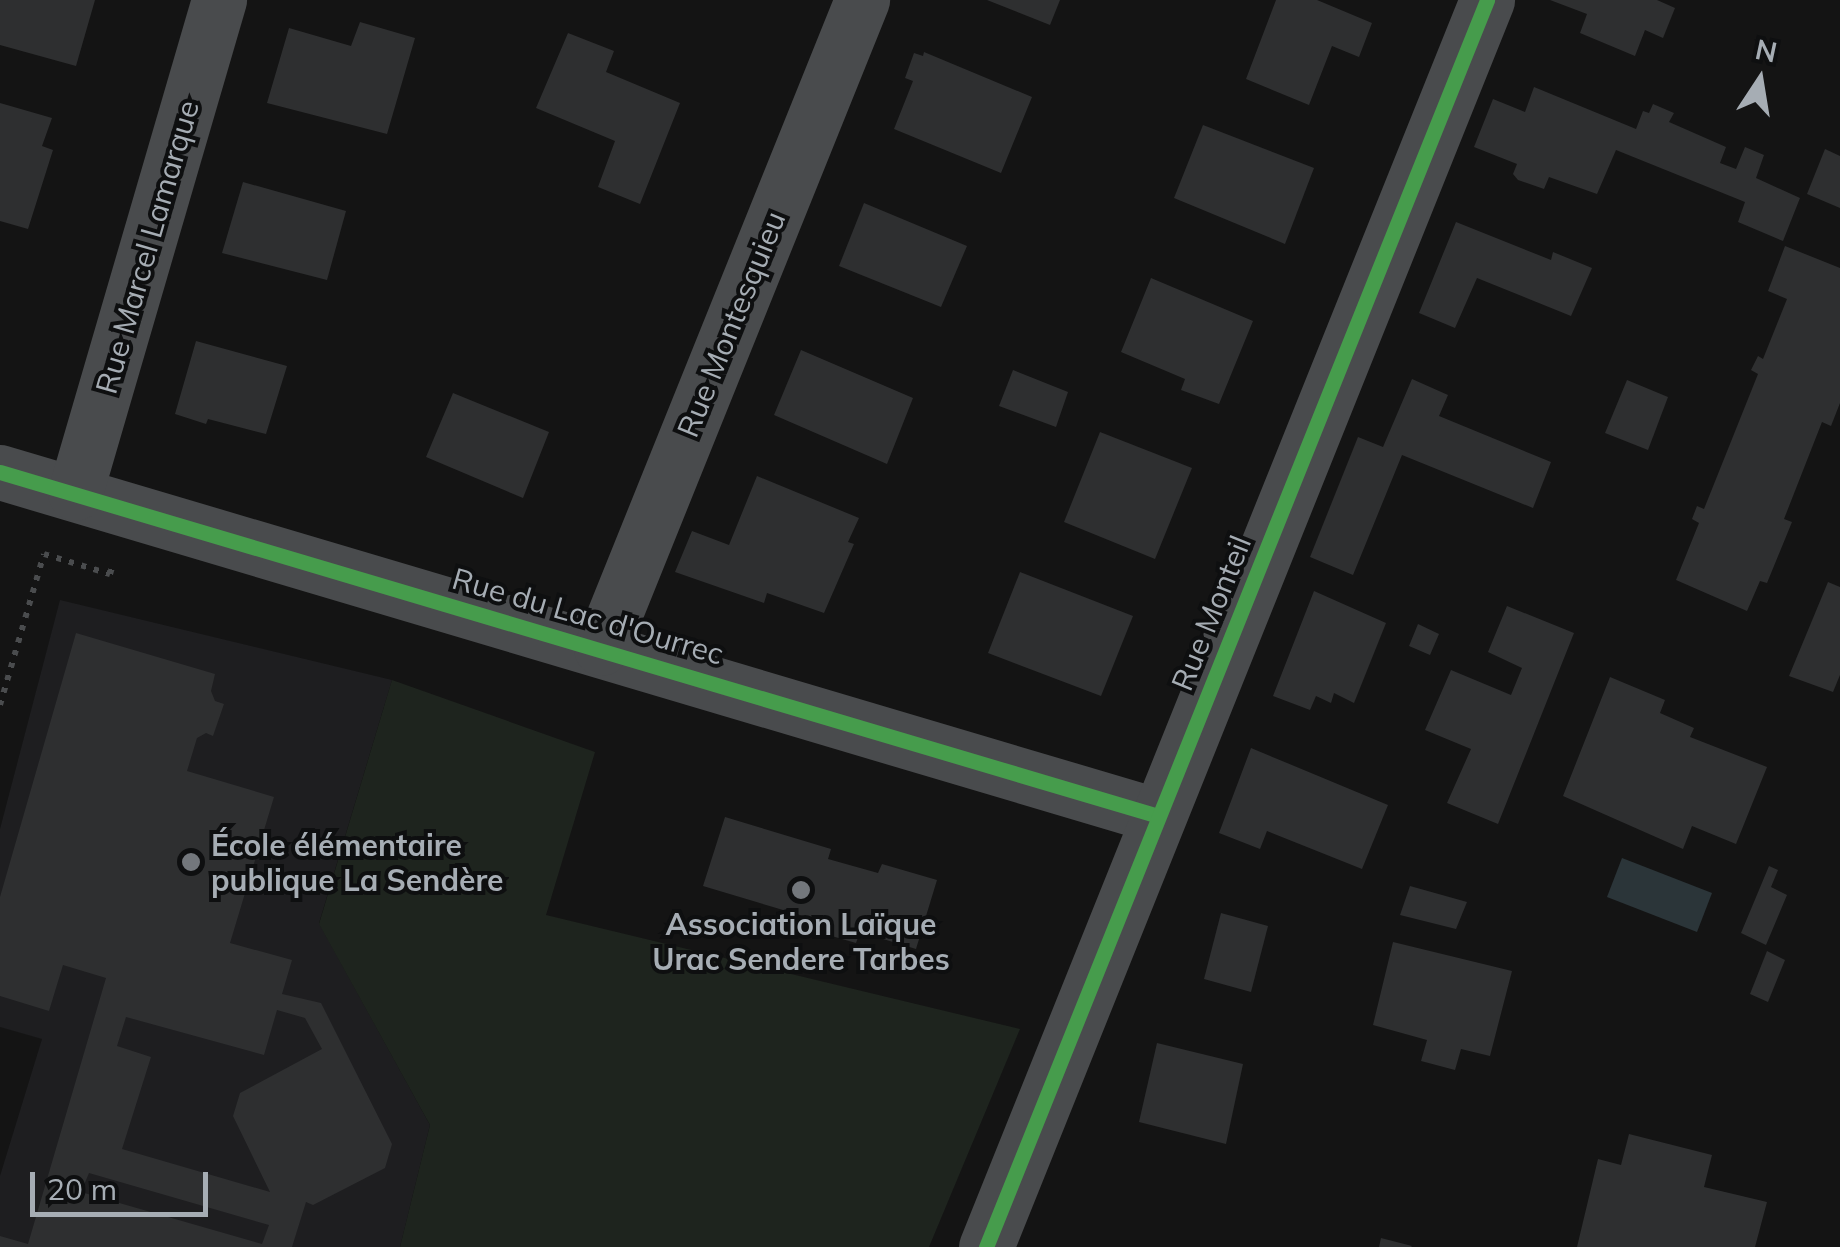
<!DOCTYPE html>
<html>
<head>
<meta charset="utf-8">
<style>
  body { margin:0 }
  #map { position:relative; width:1840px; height:1247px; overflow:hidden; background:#141414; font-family:Mulish,sans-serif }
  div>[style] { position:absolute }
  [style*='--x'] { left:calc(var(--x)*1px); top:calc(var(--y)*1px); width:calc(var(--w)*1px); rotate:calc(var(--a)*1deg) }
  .built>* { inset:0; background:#1e1e20 }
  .green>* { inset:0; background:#1e241e }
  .water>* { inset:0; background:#2b3539 }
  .building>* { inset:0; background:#2e2f30 }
  .path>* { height:6px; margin-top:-3px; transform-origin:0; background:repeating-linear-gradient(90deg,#4a4c4e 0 5px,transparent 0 13px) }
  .minor>* { height:55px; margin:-27.5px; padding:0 27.5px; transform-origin:27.5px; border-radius:27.5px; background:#494b4d }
  .cycleway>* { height:15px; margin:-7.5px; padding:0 7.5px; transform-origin:7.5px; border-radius:7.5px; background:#469c4c }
  .dots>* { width:28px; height:28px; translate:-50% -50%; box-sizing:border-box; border:5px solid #0e0f10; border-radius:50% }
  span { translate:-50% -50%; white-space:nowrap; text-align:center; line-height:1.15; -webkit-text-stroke:8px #0e0f10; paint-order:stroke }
  .street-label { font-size:30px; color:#a6adb4 }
  .poi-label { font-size:30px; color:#a6adb4; font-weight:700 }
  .left { translate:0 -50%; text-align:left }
  .north { position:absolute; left:1710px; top:30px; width:100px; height:100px; -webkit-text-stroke:8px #0e0f10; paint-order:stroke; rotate:12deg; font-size:28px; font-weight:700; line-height:40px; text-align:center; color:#a6adb4 }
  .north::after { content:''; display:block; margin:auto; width:35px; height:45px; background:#a6adb4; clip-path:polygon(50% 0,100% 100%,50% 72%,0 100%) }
  .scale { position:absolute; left:30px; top:1172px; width:178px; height:45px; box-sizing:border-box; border:5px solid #a6adb4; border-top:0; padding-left:12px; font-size:30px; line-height:35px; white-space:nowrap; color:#a6adb4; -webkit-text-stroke:8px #0e0f10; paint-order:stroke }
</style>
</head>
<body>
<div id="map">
  <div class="built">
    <i style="clip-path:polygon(60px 600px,392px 680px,319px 923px,430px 1125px,400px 1247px,0 1247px,0 1176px,42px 1039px,0 1027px,0 829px)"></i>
  </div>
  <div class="green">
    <i style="clip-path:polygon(392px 680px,595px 752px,546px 915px,1020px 1029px,929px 1247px,400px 1247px,430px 1125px,319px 924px)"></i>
  </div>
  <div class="water">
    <i style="clip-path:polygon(1622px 858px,1712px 893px,1697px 932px,1607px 897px)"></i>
  </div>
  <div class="building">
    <i style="clip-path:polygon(0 0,95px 0,76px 66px,0 45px)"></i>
    <i style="clip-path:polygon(987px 0,1060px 0,1050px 25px)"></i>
    <i style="clip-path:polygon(1276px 0,1317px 0,1372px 23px,1359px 57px,1332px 46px,1309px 105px,1246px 79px)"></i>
    <i style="clip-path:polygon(1550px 0,1657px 0,1675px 8px,1663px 38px,1645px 30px,1635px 56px,1580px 33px,1587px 14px)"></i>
    <i style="clip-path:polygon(360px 22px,415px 38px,387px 134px,267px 103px,289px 28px,351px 46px)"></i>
    <i style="clip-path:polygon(568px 33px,614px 51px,606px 72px,680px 103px,640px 204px,598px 187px,615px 141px,536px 108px)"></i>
    <i style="clip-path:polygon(924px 52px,1032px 97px,1001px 173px,894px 129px,913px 81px,905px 78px,914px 53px,923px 56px)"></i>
    <i style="clip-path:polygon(1534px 87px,1636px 129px,1643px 111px,1649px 113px,1653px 104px,1674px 113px,1669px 122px,1726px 147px,1720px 163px,1736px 169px,1745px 147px,1764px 155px,1756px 178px,1800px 198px,1783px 241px,1738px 222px,1745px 202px,1616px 150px,1597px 194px,1549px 177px,1544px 189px,1518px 180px,1513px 174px,1517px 164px,1474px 147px,1493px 99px,1525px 112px)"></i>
    <i style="clip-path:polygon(0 103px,52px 118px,42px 146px,53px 150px,28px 229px,0 221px)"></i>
    <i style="clip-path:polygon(1203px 125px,1314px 168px,1285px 244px,1174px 198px)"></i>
    <i style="clip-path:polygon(1825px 149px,1840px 156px,1840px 208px,1807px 194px)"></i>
    <i style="clip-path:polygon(243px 182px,346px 211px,327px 280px,222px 253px)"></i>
    <i style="clip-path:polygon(864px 203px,967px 246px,941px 307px,839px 266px)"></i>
    <i style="clip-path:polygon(1456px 222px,1551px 260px,1553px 252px,1592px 268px,1571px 316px,1477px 278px,1455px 328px,1419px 313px)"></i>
    <i style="clip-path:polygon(1785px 246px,1840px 268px,1840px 403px,1831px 426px,1822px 422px,1784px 519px,1792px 522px,1767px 583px,1760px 581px,1747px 611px,1676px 580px,1699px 523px,1692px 519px,1697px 506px,1704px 509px,1758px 374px,1751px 370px,1758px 356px,1763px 359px,1787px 299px,1768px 291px)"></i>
    <i style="clip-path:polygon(1151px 278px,1253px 321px,1219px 404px,1181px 390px,1185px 379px,1121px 352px)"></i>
    <i style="clip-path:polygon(196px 341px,287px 366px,266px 434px,208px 419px,206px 424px,175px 414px)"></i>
    <i style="clip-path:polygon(801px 350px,913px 398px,887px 464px,774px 415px)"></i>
    <i style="clip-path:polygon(1013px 370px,1068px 392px,1056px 427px,999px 406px)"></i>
    <i style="clip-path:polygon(1412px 379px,1448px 395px,1439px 416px,1551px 462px,1533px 508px,1402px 455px,1353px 575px,1310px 557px,1358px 437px,1383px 447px)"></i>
    <i style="clip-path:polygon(1627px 380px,1668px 397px,1648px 450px,1605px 433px)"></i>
    <i style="clip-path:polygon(453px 393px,549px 432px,523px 498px,426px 457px)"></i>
    <i style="clip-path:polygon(1100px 432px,1192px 468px,1155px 559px,1064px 522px)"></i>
    <i style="clip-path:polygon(757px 476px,859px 518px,848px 542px,854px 544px,824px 613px,767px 593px,764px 603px,675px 572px,692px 531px,729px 545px)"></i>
    <i style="clip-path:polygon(1020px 572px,1133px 616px,1101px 696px,988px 653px)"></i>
    <i style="clip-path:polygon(1828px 582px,1840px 587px,1840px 675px,1833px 692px,1789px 676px)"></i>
    <i style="clip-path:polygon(1314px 591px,1386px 623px,1354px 703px,1334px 693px,1331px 703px,1316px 696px,1310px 710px,1273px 696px)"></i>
    <i style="clip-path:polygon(1507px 606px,1574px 633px,1498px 824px,1447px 803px,1471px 749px,1425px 730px,1451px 670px,1511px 695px,1522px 668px,1488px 652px)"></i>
    <i style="clip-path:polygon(1418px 624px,1439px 634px,1430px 655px,1409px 646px)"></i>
    <i style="clip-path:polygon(evenodd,76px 633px,215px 674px,211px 691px,215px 701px,224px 704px,213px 736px,206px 733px,197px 738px,187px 771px,274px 797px,230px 943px,292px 960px,282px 994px,321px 1003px,392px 1144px,385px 1168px,313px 1205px,306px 1202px,292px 1247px,0 1247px,0 1236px,28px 1244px,106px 978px,63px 965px,49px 1011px,0 996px,0 897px,76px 633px,277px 1010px,305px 1018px,322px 1049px,240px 1093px,233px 1116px,270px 1192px,122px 1149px,151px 1057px,117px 1046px,126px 1017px,264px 1055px,277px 1010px,76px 633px,89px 1173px,269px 1225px,262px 1244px,81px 1192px,89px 1173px)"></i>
    <i style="clip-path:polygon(1610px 677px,1665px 700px,1660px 713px,1694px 728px,1690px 737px,1767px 767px,1736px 844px,1692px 826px,1683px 849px,1563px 796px)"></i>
    <i style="clip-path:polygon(1251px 748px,1388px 805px,1362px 869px,1267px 831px,1260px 849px,1219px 833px)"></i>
    <i style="clip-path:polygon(725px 817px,831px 849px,828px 859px,878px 873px,882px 864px,937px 880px,916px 949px,860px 932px,856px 943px,807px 929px,810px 918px,703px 886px)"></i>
    <i style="clip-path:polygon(1769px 866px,1778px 870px,1771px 887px,1787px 895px,1766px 945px,1741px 933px)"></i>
    <i style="clip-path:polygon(1410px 886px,1467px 902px,1456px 929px,1400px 915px)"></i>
    <i style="clip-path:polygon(1221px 913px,1268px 926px,1251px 992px,1204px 979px)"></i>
    <i style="clip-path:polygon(1393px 942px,1512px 971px,1490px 1056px,1461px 1049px,1455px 1070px,1421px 1061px,1427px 1040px,1373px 1025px)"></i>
    <i style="clip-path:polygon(1767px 951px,1785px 960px,1768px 1002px,1750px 994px)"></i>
    <i style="clip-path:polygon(1157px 1043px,1243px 1064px,1226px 1144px,1139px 1122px)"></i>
    <i style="clip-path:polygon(1629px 1134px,1712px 1155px,1704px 1187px,1767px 1202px,1755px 1247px,1577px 1247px,1598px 1159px,1621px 1165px)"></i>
    <i style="clip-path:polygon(1381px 1238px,1412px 1246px,1411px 1247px,1379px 1247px)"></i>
  </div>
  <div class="path">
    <i style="--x:0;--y:705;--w:157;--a:-73.8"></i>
    <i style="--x:44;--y:554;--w:69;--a:16.9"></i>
    <i style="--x:110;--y:574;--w:10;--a:-73"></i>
  </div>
  <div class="minor">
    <i style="--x:0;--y:472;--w:1208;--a:16.54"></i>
    <i style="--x:75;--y:493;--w:514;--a:-73.72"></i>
    <i style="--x:601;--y:648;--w:699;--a:-68.06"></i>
    <i style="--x:986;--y:1247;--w:1344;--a:-68.11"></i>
  </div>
  <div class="cycleway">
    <i style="--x:0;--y:472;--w:1208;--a:16.54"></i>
    <i style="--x:986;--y:1247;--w:1344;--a:-68.11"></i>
  </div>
  <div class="dots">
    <i style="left:191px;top:862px;background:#73777c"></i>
    <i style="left:801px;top:890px;background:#73777c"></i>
  </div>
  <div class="street-label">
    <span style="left:147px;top:247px;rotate:-74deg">Rue Marcel Lamarque</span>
    <span style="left:731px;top:324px;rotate:-68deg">Rue Montesquieu</span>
    <span style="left:1211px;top:613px;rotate:-68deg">Rue Monteil</span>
    <span style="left:588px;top:616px;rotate:16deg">Rue du Lac d'Ourrec</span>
  </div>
  <div class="poi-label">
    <span class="left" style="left:211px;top:862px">École élémentaire<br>publique La Sendère</span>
    <span style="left:801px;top:941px">Association Laïque<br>Urac Sendere Tarbes</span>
  </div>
  <div class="north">N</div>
  <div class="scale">20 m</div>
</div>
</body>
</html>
